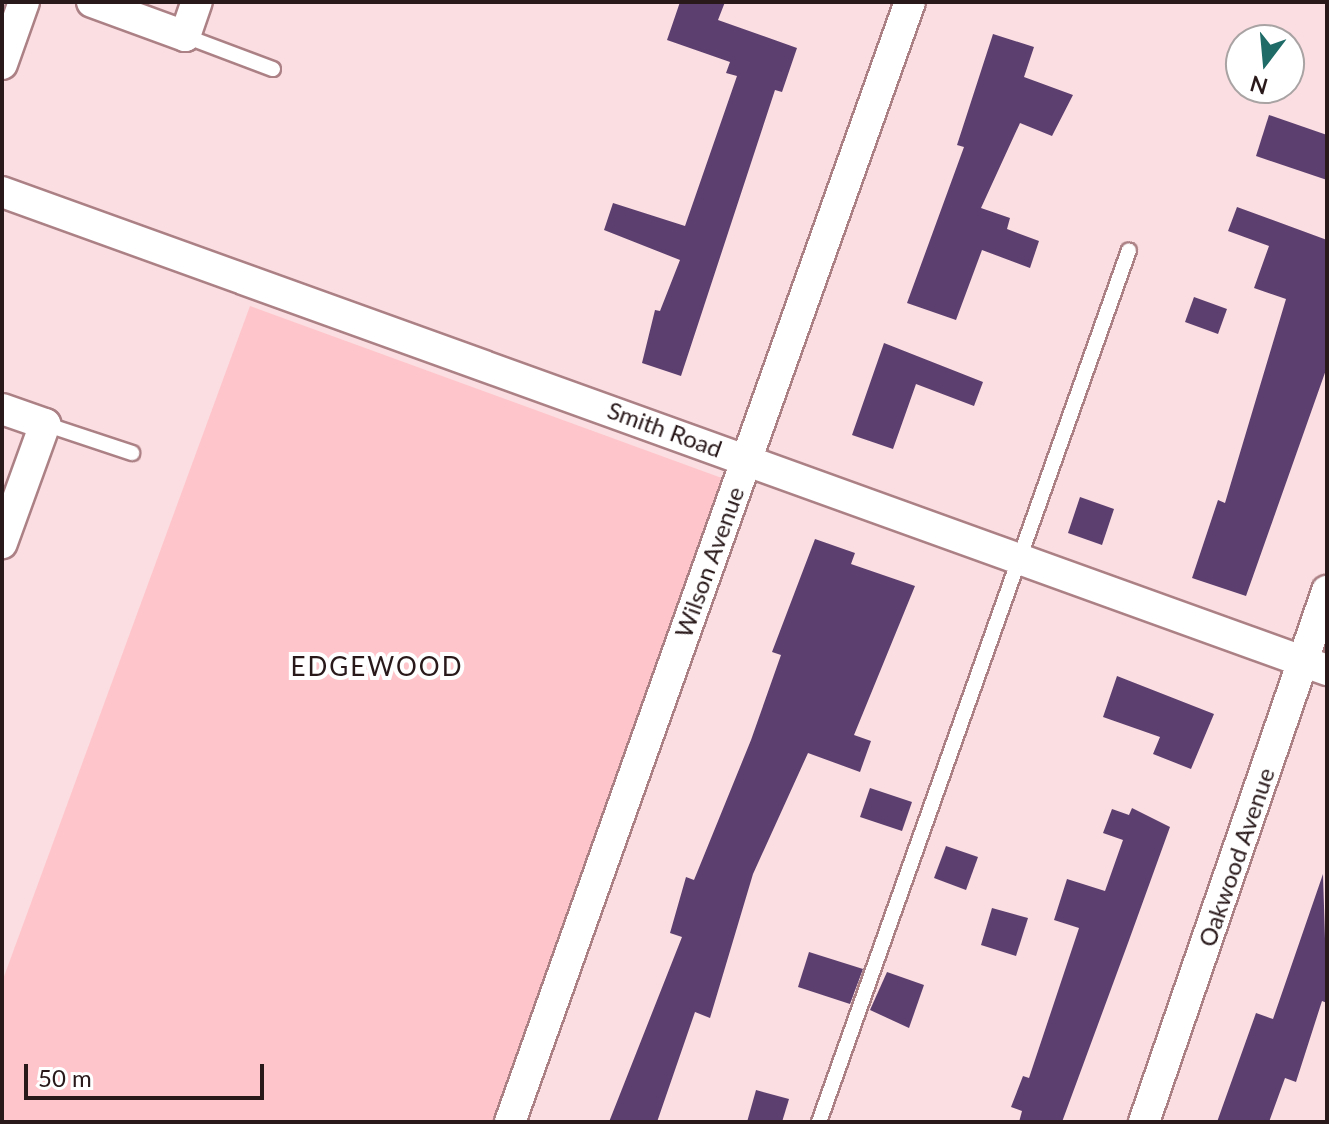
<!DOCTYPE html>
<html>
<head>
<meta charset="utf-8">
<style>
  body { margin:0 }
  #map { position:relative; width:1329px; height:1124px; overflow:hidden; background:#fbdee1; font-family:Lato,sans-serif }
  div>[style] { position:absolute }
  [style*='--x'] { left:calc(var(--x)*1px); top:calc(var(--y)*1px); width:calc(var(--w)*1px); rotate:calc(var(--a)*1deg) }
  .green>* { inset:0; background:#fec5cb }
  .building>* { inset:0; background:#5c3f6f }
  .roads { filter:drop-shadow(2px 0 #ac8186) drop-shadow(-2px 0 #ac8186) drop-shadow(0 2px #ac8186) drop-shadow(0 -2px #ac8186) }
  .service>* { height:14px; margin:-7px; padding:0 7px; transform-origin:7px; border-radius:7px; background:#fff }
  .minor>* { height:30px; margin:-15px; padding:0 15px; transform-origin:15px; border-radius:15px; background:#fff }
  span { translate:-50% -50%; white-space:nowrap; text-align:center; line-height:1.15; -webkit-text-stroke:8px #fff; paint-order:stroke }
  .street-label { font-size:24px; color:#29191b }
  .neighbourhood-label { font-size:26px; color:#29191b; letter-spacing:2px }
  .frame { position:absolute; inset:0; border:4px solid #29191b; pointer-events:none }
  .north { position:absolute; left:1225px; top:24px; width:80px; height:80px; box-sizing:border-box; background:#fff; border:2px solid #a9a3a4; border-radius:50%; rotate:196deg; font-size:22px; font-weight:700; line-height:32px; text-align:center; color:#29191b }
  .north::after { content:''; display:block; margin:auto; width:28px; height:36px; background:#1f6b68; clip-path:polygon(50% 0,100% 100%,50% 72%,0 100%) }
  .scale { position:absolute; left:24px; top:1064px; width:240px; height:36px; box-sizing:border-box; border:4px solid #29191b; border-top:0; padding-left:10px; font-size:24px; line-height:28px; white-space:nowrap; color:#29191b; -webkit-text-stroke:6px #fff; paint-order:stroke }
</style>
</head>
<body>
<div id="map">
  <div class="green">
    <i style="clip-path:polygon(250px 306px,730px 481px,496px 1122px,2px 1122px,2px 982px)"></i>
  </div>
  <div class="building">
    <i style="clip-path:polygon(680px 2px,725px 2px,718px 20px,797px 48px,782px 92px,775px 90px,681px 376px,642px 363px,655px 310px,660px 311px,680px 260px,604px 230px,613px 203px,685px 226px,737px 76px,726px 73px,730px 62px,667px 40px)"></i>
    <i style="clip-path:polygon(993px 34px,1034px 47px,1024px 77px,1073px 95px,1052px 136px,1020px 123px,981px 208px,1010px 218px,1007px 229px,1039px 241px,1030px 268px,982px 250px,956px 320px,907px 303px,964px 147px,957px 145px)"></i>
    <i style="clip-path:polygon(1269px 115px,1327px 135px,1327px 180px,1256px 156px)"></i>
    <i style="clip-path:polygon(1237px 207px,1327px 240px,1327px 367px,1246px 596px,1192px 578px,1218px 500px,1225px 503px,1286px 299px,1254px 288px,1269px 246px,1228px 231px)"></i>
    <i style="clip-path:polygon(1194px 297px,1227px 309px,1218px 334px,1185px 322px)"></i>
    <i style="clip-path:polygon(884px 343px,983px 382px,974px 406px,916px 384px,893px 449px,852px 435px)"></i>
    <i style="clip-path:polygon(1080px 497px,1114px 509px,1102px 545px,1068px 533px)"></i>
    <i style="clip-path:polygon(815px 539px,855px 553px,851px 564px,915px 586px,854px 735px,871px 741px,860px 772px,808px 753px,753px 874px,710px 1018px,695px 1012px,657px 1122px,609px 1122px,682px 937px,670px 933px,686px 877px,694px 880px,751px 740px,781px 655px,772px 652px)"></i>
    <i style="clip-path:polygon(1117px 676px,1214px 714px,1191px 769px,1153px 754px,1160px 737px,1103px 717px)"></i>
    <i style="clip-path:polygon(870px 788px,912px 802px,902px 831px,860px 817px)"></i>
    <i style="clip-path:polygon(1132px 808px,1170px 827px,1128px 943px,1062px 1122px,1019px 1122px,1022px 1111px,1011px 1107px,1023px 1076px,1029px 1078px,1079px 928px,1054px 920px,1067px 879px,1105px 891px,1123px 840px,1103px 833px,1112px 809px,1129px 815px)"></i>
    <i style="clip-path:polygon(946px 846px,978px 857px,966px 890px,934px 878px)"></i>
    <i style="clip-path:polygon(1323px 874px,1327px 1003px,1322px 1001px,1296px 1082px,1285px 1078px,1269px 1122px,1217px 1122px,1256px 1013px,1273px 1019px)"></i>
    <i style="clip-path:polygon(992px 908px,1028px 918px,1016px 956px,981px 945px)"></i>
    <i style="clip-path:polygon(809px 952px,863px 969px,850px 1004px,798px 987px)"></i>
    <i style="clip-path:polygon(887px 972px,924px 985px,909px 1028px,870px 1010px)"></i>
    <i style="clip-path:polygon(756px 1090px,789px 1099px,782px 1122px,747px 1122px)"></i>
  </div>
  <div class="roads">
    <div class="service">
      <i style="--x:185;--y:36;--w:94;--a:20.6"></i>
      <i style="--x:45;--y:424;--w:92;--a:18.4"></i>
      <i style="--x:819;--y:1122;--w:925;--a:-70.43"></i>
    </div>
    <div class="minor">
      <i style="--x:92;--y:2;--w:99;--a:20.1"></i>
      <i style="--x:185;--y:36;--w:36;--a:-71"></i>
      <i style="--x:2;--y:64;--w:66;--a:-70.5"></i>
      <i style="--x:2;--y:192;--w:1409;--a:19.84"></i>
      <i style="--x:2;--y:409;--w:46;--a:19.2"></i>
      <i style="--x:45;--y:424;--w:127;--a:109.9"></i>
      <i style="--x:510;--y:1122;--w:1189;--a:-70.35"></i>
      <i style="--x:1144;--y:1122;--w:562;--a:-70.98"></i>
    </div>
  </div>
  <div class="street-label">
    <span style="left:665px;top:429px;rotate:20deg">Smith Road</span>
    <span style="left:709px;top:562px;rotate:-70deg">Wilson Avenue</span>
    <span style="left:1236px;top:857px;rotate:-71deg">Oakwood Avenue</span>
  </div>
  <div class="neighbourhood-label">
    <span style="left:377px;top:667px">EDGEWOOD</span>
  </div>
  <div class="frame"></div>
  <div class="north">N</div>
  <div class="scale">50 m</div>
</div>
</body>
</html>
